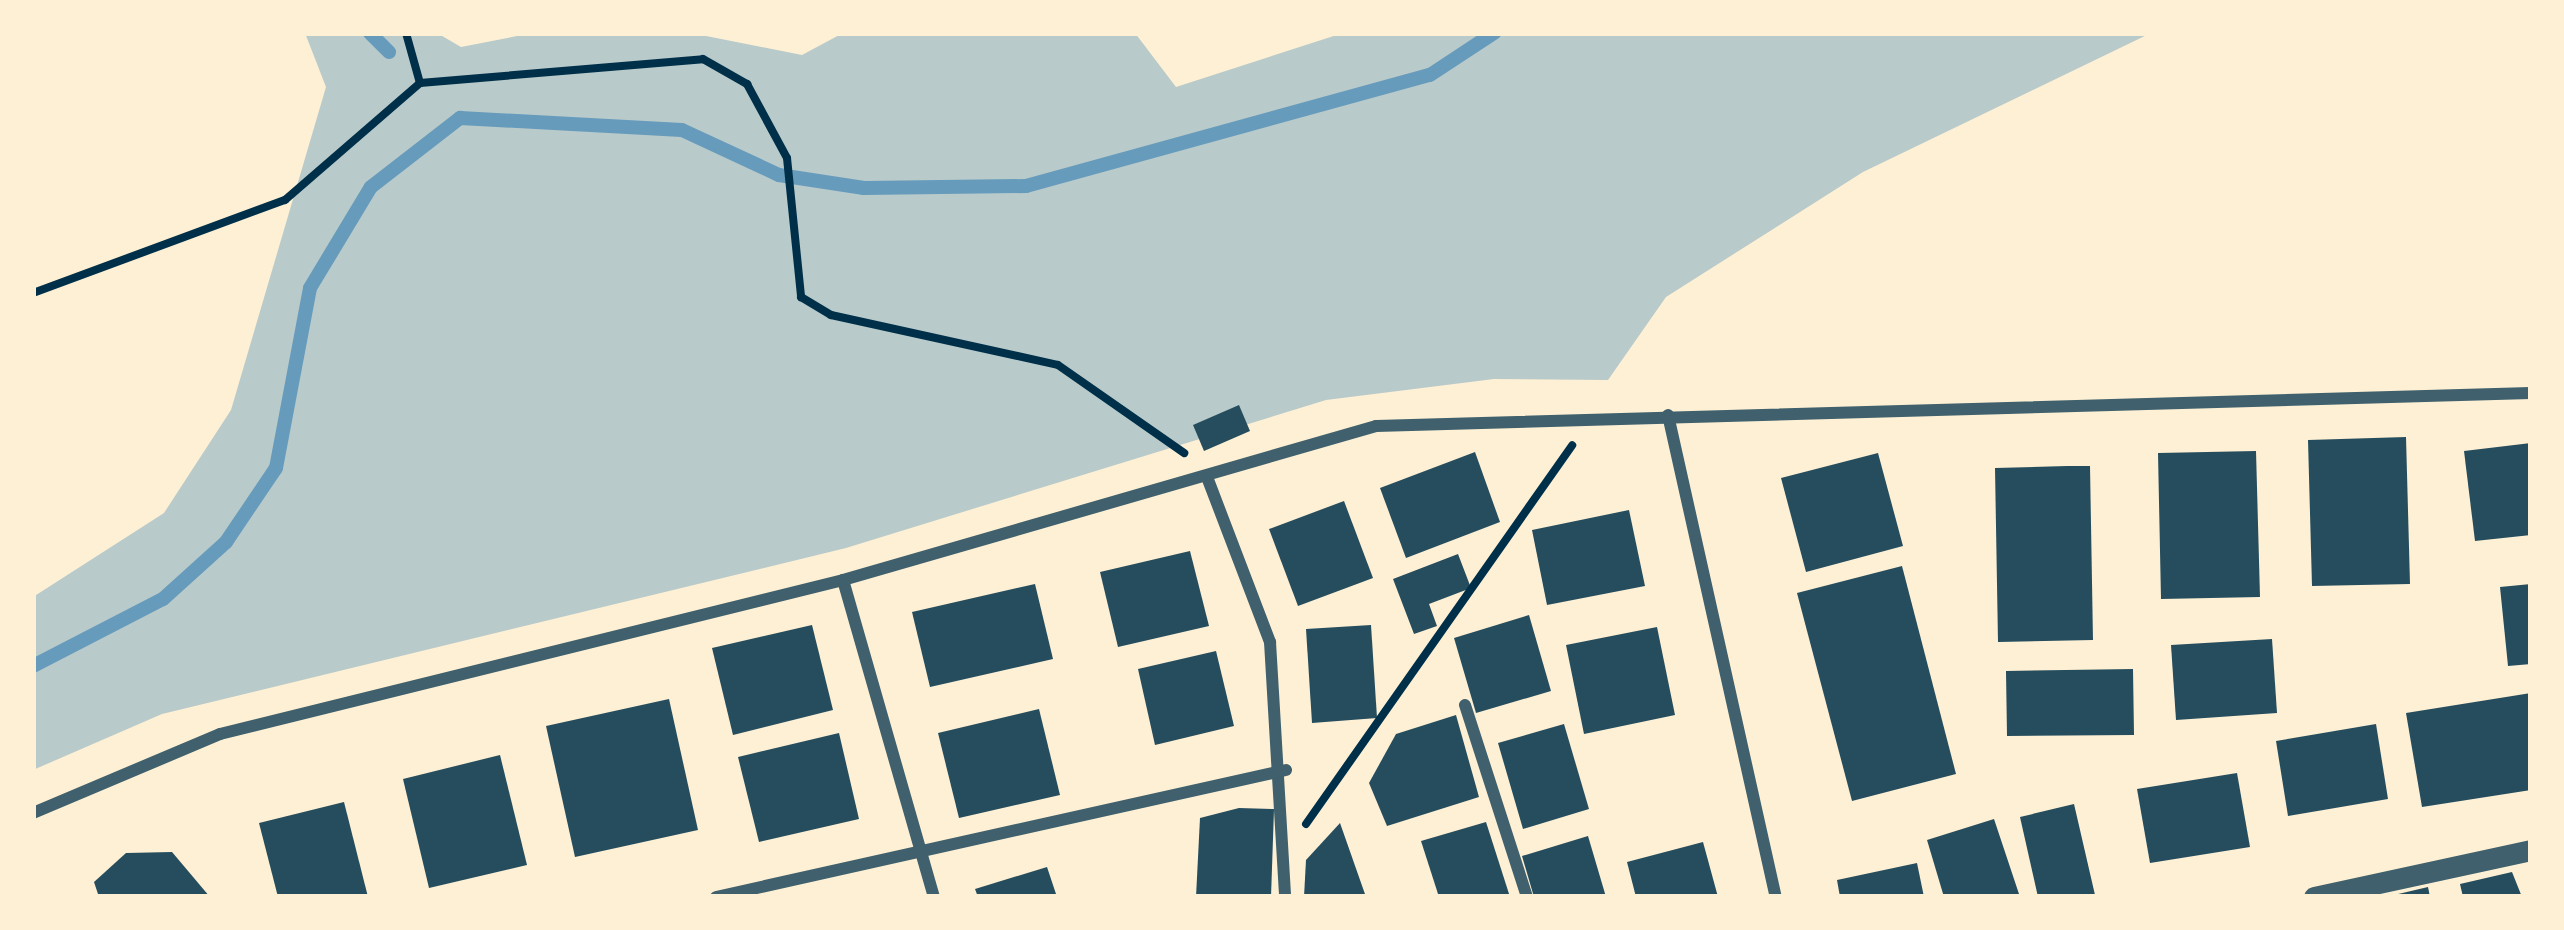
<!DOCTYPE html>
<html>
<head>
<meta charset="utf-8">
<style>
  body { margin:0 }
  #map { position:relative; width:2564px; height:930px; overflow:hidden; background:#fdf0d5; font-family:Roboto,sans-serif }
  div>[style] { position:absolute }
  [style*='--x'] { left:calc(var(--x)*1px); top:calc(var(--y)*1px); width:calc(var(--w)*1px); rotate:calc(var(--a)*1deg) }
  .green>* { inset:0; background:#b9caca }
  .stream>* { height:14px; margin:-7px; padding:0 7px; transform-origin:7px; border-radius:7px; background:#669bbc }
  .building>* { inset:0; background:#264d5e }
  .path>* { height:8px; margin:-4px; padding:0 4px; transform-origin:4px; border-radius:4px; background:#003049 }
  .minor>* { height:12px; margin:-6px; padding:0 6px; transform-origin:6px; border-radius:6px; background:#3f606c }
  .tertiary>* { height:21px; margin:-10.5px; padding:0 10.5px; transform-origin:10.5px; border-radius:10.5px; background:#3f606c }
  span { translate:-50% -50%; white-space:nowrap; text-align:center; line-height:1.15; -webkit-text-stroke:10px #fdf0d5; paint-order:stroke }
  .frame { position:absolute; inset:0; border:36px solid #fdf0d5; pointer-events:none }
</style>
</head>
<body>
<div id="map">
  <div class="green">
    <i style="clip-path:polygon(305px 33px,437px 33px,461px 47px,533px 33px,691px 33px,802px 55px,843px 33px,1135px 33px,1176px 87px,1343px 33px,2151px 33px,1863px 172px,1666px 297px,1608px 380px,1494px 379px,1326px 400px,846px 548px,162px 714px,33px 770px,33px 597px,164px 513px,231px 410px,326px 87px)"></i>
  </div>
  <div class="stream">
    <i style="--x:370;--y:33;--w:27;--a:45"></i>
    <i style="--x:33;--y:666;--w:146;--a:-27.3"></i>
    <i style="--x:163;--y:599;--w:85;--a:-42.1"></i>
    <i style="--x:226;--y:542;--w:89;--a:-56"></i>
    <i style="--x:276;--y:468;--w:183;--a:-79.3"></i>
    <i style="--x:310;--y:288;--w:118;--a:-58.9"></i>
    <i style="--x:371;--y:187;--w:113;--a:-37.8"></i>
    <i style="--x:460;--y:118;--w:222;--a:3.1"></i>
    <i style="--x:682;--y:130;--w:107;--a:24.9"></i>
    <i style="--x:779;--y:175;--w:86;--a:8.7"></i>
    <i style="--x:864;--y:188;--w:162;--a:-0.7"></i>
    <i style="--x:1026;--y:186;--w:419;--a:-15.4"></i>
    <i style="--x:1430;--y:75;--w:77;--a:-33.3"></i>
  </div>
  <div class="building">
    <i style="clip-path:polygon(1239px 405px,1250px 431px,1204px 451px,1193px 425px)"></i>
    <i style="clip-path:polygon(2406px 437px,2410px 584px,2312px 586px,2308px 440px)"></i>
    <i style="clip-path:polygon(2531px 443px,2531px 535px,2475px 541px,2464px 451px)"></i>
    <i style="clip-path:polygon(2256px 451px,2260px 597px,2161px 599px,2158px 453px)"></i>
    <i style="clip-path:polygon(1475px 452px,1500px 522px,1406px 558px,1380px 488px)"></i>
    <i style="clip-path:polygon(1878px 453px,1903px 546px,1806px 572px,1781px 478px)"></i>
    <i style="clip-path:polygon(2067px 466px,2090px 466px,2093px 640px,1998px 642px,1995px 468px)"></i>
    <i style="clip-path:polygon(1344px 501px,1373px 578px,1298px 606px,1269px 529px)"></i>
    <i style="clip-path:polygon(1629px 510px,1645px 586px,1547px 605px,1532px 530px)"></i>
    <i style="clip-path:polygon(1190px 551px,1209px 626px,1118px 647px,1100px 572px)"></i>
    <i style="clip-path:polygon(1458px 554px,1471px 588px,1429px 604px,1437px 626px,1414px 634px,1393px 579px)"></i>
    <i style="clip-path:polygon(1902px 566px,1956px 774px,1852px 801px,1797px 593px)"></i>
    <i style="clip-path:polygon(1035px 584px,1053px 659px,930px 687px,912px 612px)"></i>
    <i style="clip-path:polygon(2531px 584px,2531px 664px,2508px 666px,2500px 587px)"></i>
    <i style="clip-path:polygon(1529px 615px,1551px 691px,1476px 713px,1454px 638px)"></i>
    <i style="clip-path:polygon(812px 625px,833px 710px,733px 735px,712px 648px)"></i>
    <i style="clip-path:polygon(1371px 625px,1377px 718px,1312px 723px,1306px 629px)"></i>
    <i style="clip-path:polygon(1657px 627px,1675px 715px,1584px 734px,1566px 645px)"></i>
    <i style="clip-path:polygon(2272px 639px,2277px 713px,2176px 720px,2171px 645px)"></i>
    <i style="clip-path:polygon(1216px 651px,1234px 726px,1155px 745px,1138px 669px)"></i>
    <i style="clip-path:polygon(2133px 669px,2134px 735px,2007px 736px,2006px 671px)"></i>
    <i style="clip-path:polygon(2531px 693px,2531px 790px,2422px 807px,2406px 713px)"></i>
    <i style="clip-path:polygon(669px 699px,698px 830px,575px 857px,546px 726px)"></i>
    <i style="clip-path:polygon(1039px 709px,1060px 795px,959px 818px,938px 733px)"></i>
    <i style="clip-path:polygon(1456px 715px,1479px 797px,1387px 826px,1369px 783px,1396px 734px)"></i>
    <i style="clip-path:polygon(1564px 724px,1589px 809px,1523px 829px,1498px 743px)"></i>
    <i style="clip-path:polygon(2376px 724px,2388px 799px,2288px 816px,2276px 741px)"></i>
    <i style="clip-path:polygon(839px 733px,859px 819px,759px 842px,738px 757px)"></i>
    <i style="clip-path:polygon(500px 755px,527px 865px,429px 888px,403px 779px)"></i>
    <i style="clip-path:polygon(2237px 773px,2250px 847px,2150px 863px,2137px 789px)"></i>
    <i style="clip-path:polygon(344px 802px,368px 897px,278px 897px,259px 823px)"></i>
    <i style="clip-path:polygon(2074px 804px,2095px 895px,2038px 897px,2020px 817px)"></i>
    <i style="clip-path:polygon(1239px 808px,1274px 809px,1271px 897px,1196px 897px,1200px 818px)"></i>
    <i style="clip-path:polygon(1994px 819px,2020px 897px,1944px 897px,1927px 840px)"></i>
    <i style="clip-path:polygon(1486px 822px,1510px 897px,1439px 897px,1421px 841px)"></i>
    <i style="clip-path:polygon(1340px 823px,1366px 897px,1304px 897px,1306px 860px)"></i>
    <i style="clip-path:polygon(1588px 836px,1606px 897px,1534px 897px,1522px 856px)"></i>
    <i style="clip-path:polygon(1703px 842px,1718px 897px,1636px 897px,1627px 862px)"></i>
    <i style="clip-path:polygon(172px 852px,210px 897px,99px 897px,94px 882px,126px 853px)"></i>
    <i style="clip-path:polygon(1917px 863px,1924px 897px,1840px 897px,1837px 880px)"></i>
    <i style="clip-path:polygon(1047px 867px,1057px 897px,978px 897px,975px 889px)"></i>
    <i style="clip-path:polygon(2512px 872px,2522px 897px,2463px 897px,2460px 884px)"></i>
    <i style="clip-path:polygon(2428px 887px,2430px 897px,2394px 897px,2394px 895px)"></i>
  </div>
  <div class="path">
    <i style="--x:406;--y:33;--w:52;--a:74.4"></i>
    <i style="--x:33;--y:293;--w:269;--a:-20.3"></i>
    <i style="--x:285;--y:200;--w:179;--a:-40.9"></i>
    <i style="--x:420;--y:83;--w:284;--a:-4.8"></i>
    <i style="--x:703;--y:59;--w:51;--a:29.6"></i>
    <i style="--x:747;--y:84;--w:84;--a:61.6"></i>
    <i style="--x:787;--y:158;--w:140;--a:84.2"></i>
    <i style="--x:801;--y:297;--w:35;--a:31"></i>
    <i style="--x:831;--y:315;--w:232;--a:12.4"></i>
    <i style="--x:1058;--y:365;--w:154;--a:34.9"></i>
    <i style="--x:1306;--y:824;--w:463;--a:-54.9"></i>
  </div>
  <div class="minor">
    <i style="--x:1668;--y:415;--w:494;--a:77.4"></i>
    <i style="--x:1207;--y:477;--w:177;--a:69.1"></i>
    <i style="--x:1270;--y:642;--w:255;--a:86.6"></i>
    <i style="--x:843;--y:580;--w:330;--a:74"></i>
    <i style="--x:1465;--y:705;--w:202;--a:72.1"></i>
    <i style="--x:33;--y:813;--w:203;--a:-22.9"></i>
    <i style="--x:220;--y:734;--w:642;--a:-13.88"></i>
    <i style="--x:843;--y:580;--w:555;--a:-16.12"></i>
    <i style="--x:1376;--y:426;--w:1155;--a:-1.64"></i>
    <i style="--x:716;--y:897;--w:584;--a:-12.56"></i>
  </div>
  <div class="tertiary">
    <i style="--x:2314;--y:897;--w:222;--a:-12.2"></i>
  </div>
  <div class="frame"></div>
</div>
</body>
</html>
